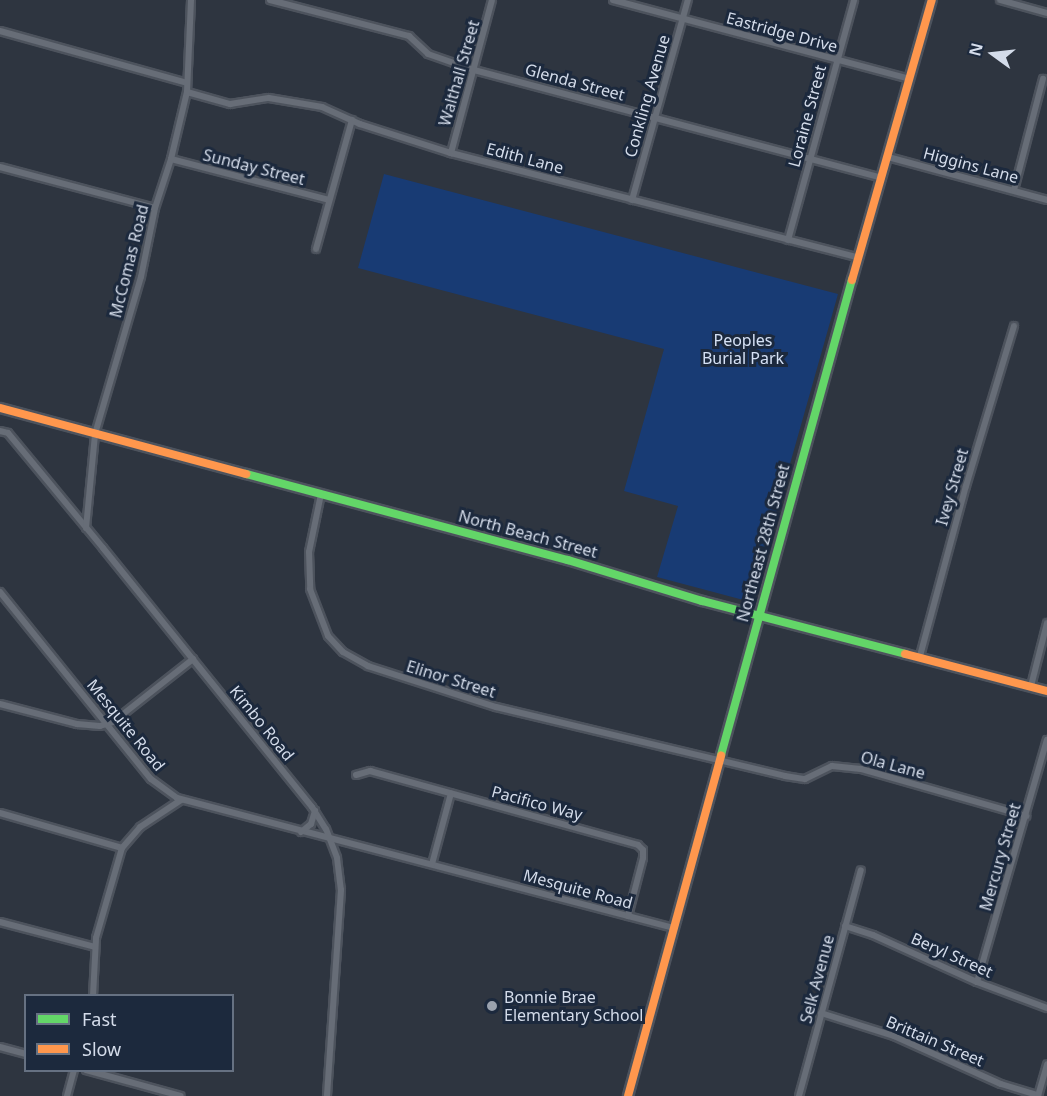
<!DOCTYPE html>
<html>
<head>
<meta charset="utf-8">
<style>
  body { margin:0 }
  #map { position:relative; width:1047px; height:1096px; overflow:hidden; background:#2e3540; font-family:"Noto Sans",sans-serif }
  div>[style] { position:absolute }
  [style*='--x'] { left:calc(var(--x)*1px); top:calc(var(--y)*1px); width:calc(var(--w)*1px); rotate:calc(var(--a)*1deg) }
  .green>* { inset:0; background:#183b74 }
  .roads { filter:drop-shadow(2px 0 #4d535d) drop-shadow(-2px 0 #4d535d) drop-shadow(0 2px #4d535d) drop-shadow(0 -2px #4d535d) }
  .street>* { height:6px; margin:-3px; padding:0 3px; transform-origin:3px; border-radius:3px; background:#676d77 }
  .fast>* { height:8px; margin:-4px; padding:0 4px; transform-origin:4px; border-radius:4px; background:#63d668 }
  .slow>* { height:8px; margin:-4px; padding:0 4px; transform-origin:4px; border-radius:4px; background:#ff974d }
  .dots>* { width:16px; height:16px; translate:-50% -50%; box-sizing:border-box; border:3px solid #1c293d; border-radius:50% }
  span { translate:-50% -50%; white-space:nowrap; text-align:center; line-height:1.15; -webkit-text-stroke:6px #1c293d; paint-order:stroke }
  .street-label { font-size:16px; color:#d4dcea }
  .park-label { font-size:16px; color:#d5e1f5 }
  .poi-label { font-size:16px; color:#d4dcea }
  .left { translate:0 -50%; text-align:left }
  .legend { position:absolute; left:24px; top:994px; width:210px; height:78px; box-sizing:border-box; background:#1c293d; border:2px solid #667182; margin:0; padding:8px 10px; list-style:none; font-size:18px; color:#d4dcea }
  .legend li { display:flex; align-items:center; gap:12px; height:30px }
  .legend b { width:30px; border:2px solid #667182 }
  .north { position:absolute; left:963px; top:24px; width:60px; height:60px; -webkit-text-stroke:4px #1c293d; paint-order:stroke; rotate:285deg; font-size:16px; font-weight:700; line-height:24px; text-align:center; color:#d4dcea }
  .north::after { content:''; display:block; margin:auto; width:21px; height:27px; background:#d4dcea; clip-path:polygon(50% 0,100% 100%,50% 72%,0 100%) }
</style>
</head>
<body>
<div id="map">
  <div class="green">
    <i style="clip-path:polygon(384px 174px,838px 294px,751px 602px,657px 577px,678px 506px,624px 491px,664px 349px,358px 268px)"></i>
  </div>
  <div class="roads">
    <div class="street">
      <i style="--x:270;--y:0;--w:144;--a:14.5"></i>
      <i style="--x:409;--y:36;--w:26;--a:43"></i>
      <i style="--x:428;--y:54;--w:49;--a:19.2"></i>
      <i style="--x:474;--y:70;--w:422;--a:14.8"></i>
      <i style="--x:613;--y:0;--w:307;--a:14.9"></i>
      <i style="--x:1000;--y:0;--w:49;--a:15.5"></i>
      <i style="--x:0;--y:31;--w:194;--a:15.5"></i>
      <i style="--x:187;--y:92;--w:45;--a:15.6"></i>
      <i style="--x:230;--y:104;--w:39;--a:-9"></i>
      <i style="--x:269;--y:98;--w:54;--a:9.6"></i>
      <i style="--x:322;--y:107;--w:42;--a:24.1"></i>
      <i style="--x:360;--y:124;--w:96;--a:17.7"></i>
      <i style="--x:451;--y:153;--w:421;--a:14.4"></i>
      <i style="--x:451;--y:153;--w:158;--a:-75"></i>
      <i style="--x:888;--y:157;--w:165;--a:15.1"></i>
      <i style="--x:171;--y:159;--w:163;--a:14.5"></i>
      <i style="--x:0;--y:167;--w:160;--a:14.8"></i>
      <i style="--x:1014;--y:190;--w:115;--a:-75.4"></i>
      <i style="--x:632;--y:200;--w:208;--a:-74.4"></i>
      <i style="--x:788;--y:240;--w:249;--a:-74.6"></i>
      <i style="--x:316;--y:249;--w:134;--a:-74.4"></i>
      <i style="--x:0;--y:431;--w:8;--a:14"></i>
      <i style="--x:8;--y:433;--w:149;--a:50.4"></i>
      <i style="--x:103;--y:548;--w:333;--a:51.1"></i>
      <i style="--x:312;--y:807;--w:26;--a:58"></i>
      <i style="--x:326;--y:829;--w:31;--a:69"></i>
      <i style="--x:337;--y:858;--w:32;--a:83"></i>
      <i style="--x:341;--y:890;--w:206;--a:93.9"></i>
      <i style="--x:321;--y:494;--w:59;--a:101.7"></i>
      <i style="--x:309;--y:552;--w:37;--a:88"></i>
      <i style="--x:310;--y:589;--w:50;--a:69"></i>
      <i style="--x:328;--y:636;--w:22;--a:47"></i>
      <i style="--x:343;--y:652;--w:29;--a:29"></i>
      <i style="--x:368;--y:666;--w:134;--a:17.8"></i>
      <i style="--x:496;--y:707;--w:297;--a:13.4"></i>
      <i style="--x:785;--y:776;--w:20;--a:9"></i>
      <i style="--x:805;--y:779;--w:30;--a:-26"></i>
      <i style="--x:832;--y:766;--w:29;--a:6"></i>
      <i style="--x:861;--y:769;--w:172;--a:15.9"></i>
      <i style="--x:86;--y:528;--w:94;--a:-84.5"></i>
      <i style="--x:95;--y:434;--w:164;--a:-73.7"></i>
      <i style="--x:141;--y:277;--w:70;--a:-78.5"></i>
      <i style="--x:155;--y:208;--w:52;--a:-71.9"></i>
      <i style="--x:171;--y:159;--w:69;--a:-76.6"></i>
      <i style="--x:187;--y:92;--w:92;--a:-87.5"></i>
      <i style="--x:0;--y:592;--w:240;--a:51.1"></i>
      <i style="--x:151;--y:779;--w:32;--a:36"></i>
      <i style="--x:177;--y:798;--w:514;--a:14.66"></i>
      <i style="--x:920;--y:656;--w:176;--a:-74.9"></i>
      <i style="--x:966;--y:486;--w:167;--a:-73.3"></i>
      <i style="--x:1031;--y:686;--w:65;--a:-75.7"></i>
      <i style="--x:0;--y:704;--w:80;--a:14.6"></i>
      <i style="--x:77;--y:724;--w:23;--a:5"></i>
      <i style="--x:100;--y:726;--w:14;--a:-17"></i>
      <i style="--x:113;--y:722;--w:102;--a:-38.2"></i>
      <i style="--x:356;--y:775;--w:15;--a:-16"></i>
      <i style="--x:370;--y:771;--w:278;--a:15.4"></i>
      <i style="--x:638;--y:845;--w:7;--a:45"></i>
      <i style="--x:643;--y:850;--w:8;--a:90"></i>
      <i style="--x:643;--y:858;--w:60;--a:104.5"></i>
      <i style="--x:0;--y:813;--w:127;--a:16"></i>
      <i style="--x:301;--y:832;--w:13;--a:-39"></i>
      <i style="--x:311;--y:824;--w:14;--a:-73"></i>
      <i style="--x:432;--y:864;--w:73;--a:-75"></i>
      <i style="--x:0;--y:922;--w:98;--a:14.7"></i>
      <i style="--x:845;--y:926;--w:29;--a:18"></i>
      <i style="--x:873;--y:935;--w:114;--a:24.3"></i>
      <i style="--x:977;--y:982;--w:75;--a:20.4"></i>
      <i style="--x:977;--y:982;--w:252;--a:-73.9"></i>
      <i style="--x:93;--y:996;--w:58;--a:-87"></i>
      <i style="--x:96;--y:938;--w:94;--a:-73.9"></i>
      <i style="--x:122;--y:848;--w:28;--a:-49"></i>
      <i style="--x:140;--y:827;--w:49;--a:-33.4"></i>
      <i style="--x:821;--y:1013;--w:77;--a:17.5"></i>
      <i style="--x:894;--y:1036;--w:117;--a:24.2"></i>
      <i style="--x:1001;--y:1084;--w:39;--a:17"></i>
      <i style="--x:0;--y:1047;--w:27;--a:15"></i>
      <i style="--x:86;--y:1070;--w:98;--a:15.3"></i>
      <i style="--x:67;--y:1096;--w:27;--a:-75"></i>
      <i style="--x:799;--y:1096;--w:234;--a:-74.7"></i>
      <i style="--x:1038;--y:1096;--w:33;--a:-74"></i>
    </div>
    <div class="fast">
      <i style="--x:246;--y:474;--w:333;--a:15"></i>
      <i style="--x:568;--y:560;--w:140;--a:17"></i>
      <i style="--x:702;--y:601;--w:210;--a:14.6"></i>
      <i style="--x:721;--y:755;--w:493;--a:-74.6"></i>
    </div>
    <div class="slow">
      <i style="--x:852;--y:280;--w:291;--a:-74.1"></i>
      <i style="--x:0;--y:408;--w:255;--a:15"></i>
      <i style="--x:905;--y:654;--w:147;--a:14.6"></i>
      <i style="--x:628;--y:1096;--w:353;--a:-74.7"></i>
    </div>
  </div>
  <div class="dots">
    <i style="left:492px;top:1006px;background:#9aa2ae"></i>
  </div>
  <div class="street-label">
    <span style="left:782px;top:32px;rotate:15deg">Eastridge Drive</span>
    <span style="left:459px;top:73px;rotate:-74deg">Walthall Street</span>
    <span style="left:575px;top:82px;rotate:15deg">Glenda Street</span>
    <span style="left:647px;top:96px;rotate:-74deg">Conkling Avenue</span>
    <span style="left:807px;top:116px;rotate:-75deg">Loraine Street</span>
    <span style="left:525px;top:158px;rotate:15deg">Edith Lane</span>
    <span style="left:971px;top:165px;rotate:15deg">Higgins Lane</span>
    <span style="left:254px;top:167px;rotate:14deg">Sunday Street</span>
    <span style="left:129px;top:261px;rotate:-76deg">McComas Road</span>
    <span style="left:952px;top:487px;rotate:-74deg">Ivey Street</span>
    <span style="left:528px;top:534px;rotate:15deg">North Beach Street</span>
    <span style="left:763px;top:543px;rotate:-75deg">Northeast 28th Street</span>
    <span style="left:451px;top:679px;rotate:17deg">Elinor Street</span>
    <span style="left:262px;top:723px;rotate:51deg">Kimbo Road</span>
    <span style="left:126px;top:725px;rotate:51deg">Mesquite Road</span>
    <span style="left:893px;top:765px;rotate:15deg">Ola Lane</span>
    <span style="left:537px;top:803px;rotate:15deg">Pacifico Way</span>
    <span style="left:1000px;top:857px;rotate:-74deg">Mercury Street</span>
    <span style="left:578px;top:889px;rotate:15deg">Mesquite Road</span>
    <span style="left:952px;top:955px;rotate:24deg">Beryl Street</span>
    <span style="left:817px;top:979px;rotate:-75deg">Selk Avenue</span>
    <span style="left:935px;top:1041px;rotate:23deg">Brittain Street</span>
  </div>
  <div class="park-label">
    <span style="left:743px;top:349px">Peoples<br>Burial Park</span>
  </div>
  <div class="poi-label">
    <span class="left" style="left:504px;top:1006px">Bonnie Brae<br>Elementary School</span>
  </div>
  <ul class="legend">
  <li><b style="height:8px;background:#63d668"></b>Fast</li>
  <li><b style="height:8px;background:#ff974d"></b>Slow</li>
  </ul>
  <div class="north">N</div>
</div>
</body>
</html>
